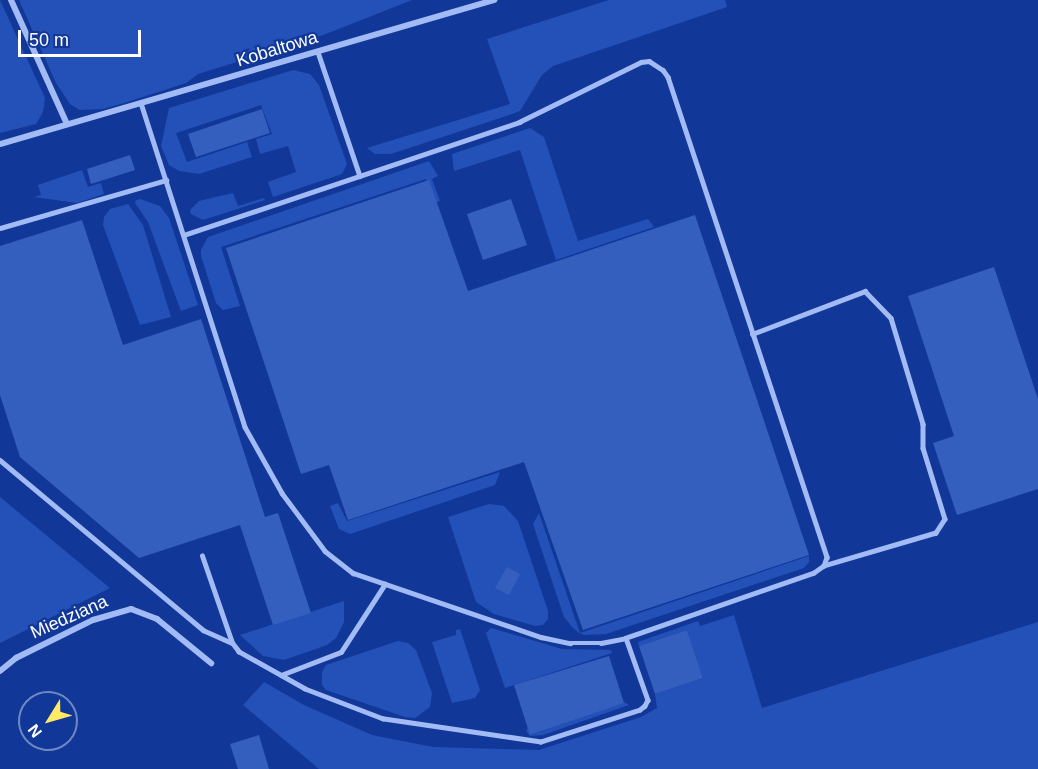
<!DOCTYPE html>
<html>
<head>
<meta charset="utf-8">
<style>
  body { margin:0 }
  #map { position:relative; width:1038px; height:769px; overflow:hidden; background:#113899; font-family:Helvetica,sans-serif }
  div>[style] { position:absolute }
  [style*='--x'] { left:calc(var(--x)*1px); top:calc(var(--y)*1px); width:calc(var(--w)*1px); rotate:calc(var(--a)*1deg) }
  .green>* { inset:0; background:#2351b8 }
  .building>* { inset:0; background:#345fbf }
  .lane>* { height:4.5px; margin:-2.25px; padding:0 2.25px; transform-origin:2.25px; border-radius:2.25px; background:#a2bbf4 }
  .street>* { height:6px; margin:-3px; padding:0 3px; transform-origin:3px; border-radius:3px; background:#a2bbf4 }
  span { translate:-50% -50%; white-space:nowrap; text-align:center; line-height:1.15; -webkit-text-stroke:4.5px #113899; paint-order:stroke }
  .street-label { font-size:18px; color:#fff }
  .north { position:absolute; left:18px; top:691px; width:60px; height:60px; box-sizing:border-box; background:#113899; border:2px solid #7088c2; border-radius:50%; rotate:233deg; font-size:16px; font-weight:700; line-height:24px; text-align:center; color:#fff }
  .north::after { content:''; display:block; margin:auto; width:21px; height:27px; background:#ffe965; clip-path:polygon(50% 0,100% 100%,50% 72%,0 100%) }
  .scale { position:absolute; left:18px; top:30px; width:123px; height:27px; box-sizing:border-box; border:3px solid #fff; border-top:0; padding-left:8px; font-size:18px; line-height:21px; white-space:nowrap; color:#fff; -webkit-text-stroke:4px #113899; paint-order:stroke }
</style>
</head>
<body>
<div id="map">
  <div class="green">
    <i style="clip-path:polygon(0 0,45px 98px,43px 112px,36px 124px,0 133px)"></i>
    <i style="clip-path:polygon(19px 0,412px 0,326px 34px,198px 74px,186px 83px,127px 102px,103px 109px,80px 110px,70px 104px,56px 83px)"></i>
    <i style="clip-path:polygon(609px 0,725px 0,727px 7px,553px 66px,542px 75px,520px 111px,515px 113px,391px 154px,375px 154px,367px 148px,510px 104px,487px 39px)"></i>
    <i style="clip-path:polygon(293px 70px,310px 74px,319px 85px,347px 164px,342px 174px,273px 197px,268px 182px,296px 172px,288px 146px,260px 154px,256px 139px,272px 134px,261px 105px,176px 133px,187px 162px,247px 142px,252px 157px,199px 174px,179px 171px,169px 165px,161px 146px,169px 108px)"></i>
    <i style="clip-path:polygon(530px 128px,544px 137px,578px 241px,648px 219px,654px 227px,556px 260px,520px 150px,454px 171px,452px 154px)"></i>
    <i style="clip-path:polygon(429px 161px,438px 176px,432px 179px,440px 201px,434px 203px,426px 179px,221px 247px,240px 306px,223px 310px,216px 303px,201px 256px,201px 250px,208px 237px)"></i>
    <i style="clip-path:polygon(82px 170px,88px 187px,101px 183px,104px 194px,77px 203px,34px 197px,41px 195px,38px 185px)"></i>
    <i style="clip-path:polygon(233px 193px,238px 206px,264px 198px,265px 200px,203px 220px,191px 214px,190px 210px,199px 201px)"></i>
    <i style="clip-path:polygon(140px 199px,160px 206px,169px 218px,198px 305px,181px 311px,148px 222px,135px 203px,136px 200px)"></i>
    <i style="clip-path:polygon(128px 204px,143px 225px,171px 317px,140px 325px,103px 225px,104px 217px,110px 209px)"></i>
    <i style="clip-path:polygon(500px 472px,495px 485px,350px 534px,339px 529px,330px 506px,338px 503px,347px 521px)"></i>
    <i style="clip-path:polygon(0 497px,110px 588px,0 643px)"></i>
    <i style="clip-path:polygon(489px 504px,504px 506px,518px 521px,548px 611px,548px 619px,543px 625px,535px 626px,494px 614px,476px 602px,448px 517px)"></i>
    <i style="clip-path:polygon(539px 513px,580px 633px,809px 556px,809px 562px,804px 568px,606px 634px,584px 635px,579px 633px,572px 627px,564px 617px,533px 524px)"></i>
    <i style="clip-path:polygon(344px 601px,344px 622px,336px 638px,327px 645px,284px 660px,263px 656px,240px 635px)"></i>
    <i style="clip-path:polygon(734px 615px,762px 708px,1038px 622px,1038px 769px,319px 769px,243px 705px,264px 682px,304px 705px,372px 735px,433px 747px,539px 750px,641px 717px,657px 708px,655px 694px,703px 678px,687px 630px,639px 646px,638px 642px,698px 621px,700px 626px)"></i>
    <i style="clip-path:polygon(491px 628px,562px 649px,611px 650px,612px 653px,505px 688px,486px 633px)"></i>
    <i style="clip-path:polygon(460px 629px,480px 690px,475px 698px,452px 703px,432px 642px,456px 635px,456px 630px)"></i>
    <i style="clip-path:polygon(398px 641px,408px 643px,416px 650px,432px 693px,430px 707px,415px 718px,405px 717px,326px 690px,322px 685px,322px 672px,326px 665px)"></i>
    <i style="clip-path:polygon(624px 702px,629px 705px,543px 735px,530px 736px,526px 730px,528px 728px,531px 735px)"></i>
  </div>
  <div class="building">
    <i style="clip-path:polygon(262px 109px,270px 133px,196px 157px,188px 134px)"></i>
    <i style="clip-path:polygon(130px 155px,135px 170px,91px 184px,87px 169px)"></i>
    <i style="clip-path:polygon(429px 180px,468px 291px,695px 215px,809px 555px,583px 630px,524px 462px,348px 520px,329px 465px,301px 474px,226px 248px)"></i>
    <i style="clip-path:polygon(511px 199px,527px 245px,483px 260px,467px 214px)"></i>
    <i style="clip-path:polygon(82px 220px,123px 345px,201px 319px,265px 517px,278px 513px,311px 613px,273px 625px,240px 525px,139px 558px,20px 457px,0 395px,0 246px)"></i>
    <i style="clip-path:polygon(994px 267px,1038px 399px,1038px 489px,957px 515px,933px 443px,954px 436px,908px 296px)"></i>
    <i style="clip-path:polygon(507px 567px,520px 574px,509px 595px,495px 588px)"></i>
    <i style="clip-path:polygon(687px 630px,703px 678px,655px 694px,639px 646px)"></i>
    <i style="clip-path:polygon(609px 656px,624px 703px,530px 735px,514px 685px)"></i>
    <i style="clip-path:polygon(259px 735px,269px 769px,238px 769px,230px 744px)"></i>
  </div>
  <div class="lane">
    <i style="--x:318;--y:52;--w:131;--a:71.3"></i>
    <i style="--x:141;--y:103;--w:340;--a:72.2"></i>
    <i style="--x:245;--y:427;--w:76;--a:60.7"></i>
    <i style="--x:282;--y:493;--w:72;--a:53.4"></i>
    <i style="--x:325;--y:551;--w:36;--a:38"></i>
    <i style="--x:353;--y:573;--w:199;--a:18.8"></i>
    <i style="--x:541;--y:637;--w:30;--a:12"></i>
    <i style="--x:570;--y:643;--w:31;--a:0"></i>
    <i style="--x:601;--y:643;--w:25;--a:-11"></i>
    <i style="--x:0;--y:228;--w:173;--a:-16.1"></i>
    <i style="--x:184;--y:235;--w:354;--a:-18.6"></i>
    <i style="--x:519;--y:122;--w:136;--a:-26.2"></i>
    <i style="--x:641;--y:62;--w:8;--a:-7"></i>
    <i style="--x:649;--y:61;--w:17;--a:33"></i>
    <i style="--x:663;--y:70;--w:9;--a:54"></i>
    <i style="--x:668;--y:77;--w:506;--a:71.67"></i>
    <i style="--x:827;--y:557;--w:9;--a:108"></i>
    <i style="--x:824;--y:566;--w:12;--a:145"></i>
    <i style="--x:814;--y:573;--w:199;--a:160.9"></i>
    <i style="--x:626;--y:638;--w:66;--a:70.5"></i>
    <i style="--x:648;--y:700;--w:7;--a:117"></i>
    <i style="--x:645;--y:706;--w:6;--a:141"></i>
    <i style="--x:640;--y:710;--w:104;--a:162.1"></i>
    <i style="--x:541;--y:742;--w:160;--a:-171.7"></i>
    <i style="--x:383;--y:719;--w:84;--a:-159"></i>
    <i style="--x:305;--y:689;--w:76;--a:-150.7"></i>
    <i style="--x:239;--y:652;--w:11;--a:-128"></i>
    <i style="--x:232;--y:643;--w:92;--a:-109"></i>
    <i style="--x:752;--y:334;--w:121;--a:-20.8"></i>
    <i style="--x:865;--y:291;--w:37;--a:46"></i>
    <i style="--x:891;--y:318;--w:111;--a:73.2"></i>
    <i style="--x:923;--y:424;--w:24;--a:90"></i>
    <i style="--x:923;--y:448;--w:74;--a:72.8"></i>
    <i style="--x:945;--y:519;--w:17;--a:123"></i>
    <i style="--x:936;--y:533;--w:117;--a:163.6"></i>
    <i style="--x:0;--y:460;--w:265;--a:39.9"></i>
    <i style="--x:203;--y:630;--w:32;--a:24"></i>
    <i style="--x:281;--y:675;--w:64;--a:-21"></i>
    <i style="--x:341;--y:652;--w:81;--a:-57.1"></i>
  </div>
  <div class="street">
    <i style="--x:11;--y:0;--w:136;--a:65.7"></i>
    <i style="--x:0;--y:144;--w:515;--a:-16.25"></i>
    <i style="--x:0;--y:671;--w:21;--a:-39"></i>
    <i style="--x:16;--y:658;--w:86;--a:-26.3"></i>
    <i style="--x:93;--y:620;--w:40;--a:-16"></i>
    <i style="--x:131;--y:609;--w:28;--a:21"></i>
    <i style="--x:157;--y:619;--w:70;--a:39.2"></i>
  </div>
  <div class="street-label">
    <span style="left:277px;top:49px;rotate:-17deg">Kobaltowa</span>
    <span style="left:69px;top:617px;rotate:-24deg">Miedziana</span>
  </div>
  <div class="north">N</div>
  <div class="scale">50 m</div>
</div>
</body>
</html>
